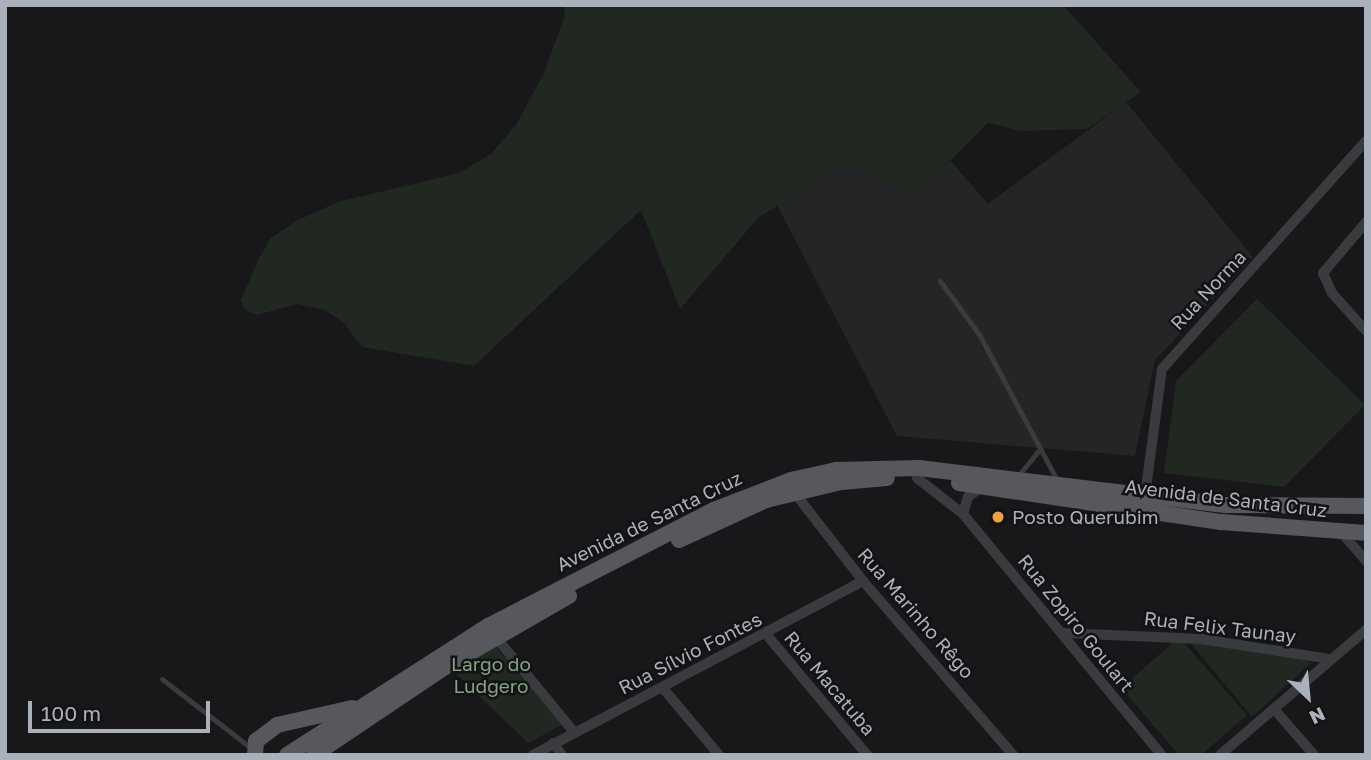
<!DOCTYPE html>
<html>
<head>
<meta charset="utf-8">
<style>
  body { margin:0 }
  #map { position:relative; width:1371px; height:760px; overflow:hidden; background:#18181a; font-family:"Golos Text",sans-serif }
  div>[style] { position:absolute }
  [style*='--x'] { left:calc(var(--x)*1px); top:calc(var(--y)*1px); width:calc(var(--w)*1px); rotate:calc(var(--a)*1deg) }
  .built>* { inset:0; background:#242527 }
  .green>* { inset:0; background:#202821 }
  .service>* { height:5px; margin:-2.5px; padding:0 2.5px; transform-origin:2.5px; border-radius:2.5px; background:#393b3f }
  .minor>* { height:10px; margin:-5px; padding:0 5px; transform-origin:5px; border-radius:5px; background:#393b3f }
  .primary>* { height:16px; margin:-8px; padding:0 8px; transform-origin:8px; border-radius:8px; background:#56585e }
  .dots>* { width:19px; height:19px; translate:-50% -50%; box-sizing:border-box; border:4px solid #131315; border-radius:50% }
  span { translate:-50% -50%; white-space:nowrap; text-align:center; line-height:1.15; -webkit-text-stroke:5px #131315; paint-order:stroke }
  .street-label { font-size:19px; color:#abb1ba }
  .poi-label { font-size:19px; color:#abb1ba }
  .left { translate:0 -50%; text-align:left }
  .park-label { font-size:19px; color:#84a483 }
  .frame { position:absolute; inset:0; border:7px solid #abb1ba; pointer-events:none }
  .north { position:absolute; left:1273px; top:662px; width:70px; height:70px; -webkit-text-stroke:5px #131315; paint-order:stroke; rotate:154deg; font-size:19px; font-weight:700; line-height:28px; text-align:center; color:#abb1ba }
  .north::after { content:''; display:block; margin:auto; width:24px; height:32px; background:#abb1ba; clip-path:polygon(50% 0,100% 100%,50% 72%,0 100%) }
  .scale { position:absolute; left:28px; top:701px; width:182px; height:32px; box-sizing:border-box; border:4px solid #abb1ba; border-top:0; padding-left:9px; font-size:21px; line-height:24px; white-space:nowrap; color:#abb1ba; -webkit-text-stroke:5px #131315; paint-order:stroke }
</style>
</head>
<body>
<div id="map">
  <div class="built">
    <i style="clip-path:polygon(1126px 102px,1253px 257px,1155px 360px,1135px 456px,897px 436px,777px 205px,847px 163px,915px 195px,950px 160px,988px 204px)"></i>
  </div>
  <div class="green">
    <i style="clip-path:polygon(564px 5px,1063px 5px,1141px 92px,1087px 129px,1021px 131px,988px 123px,915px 195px,847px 163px,759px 217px,680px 309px,641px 210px,474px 366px,362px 347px,344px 323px,325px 310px,297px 304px,257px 315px,245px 310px,241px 300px,259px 258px,271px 238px,296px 221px,338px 202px,459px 173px,491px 154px,516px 125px,544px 73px,565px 15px)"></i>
    <i style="clip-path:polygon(1257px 299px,1365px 405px,1284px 487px,1164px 473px,1176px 381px)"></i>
    <i style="clip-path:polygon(1179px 637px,1247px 715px,1201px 755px,1179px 755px,1121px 688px)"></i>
    <i style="clip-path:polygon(1188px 640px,1296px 656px,1311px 663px,1252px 717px)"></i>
    <i style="clip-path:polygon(496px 647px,564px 724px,528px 743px,454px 672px)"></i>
  </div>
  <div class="service">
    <i style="--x:940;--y:281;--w:66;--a:53.7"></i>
    <i style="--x:979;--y:334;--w:166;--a:61.9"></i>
    <i style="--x:1018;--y:476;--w:32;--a:-51"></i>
    <i style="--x:162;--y:679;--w:113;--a:37.8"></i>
  </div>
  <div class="minor">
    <i style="--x:1366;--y:222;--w:67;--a:130.1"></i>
    <i style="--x:1323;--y:273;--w:22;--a:66"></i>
    <i style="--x:1332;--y:293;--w:51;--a:48.2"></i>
    <i style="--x:917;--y:478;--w:58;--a:38"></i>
    <i style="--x:963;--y:514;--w:313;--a:50.5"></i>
    <i style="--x:794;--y:492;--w:113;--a:52.2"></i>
    <i style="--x:863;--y:581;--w:230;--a:49.2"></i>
    <i style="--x:1145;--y:496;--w:128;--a:-82.4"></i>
    <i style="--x:1162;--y:369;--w:306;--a:-48.2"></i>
    <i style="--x:963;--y:514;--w:18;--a:-74"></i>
    <i style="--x:968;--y:497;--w:17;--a:-36"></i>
    <i style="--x:1341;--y:532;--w:38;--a:49"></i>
    <i style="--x:1063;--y:633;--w:139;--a:2.5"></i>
    <i style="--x:1202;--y:639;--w:130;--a:8.9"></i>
    <i style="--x:766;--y:634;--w:158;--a:50.1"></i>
    <i style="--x:494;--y:635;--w:126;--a:50.5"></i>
    <i style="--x:662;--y:687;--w:89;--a:50"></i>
    <i style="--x:1274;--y:709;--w:61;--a:49"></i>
    <i style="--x:553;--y:743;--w:15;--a:53"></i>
    <i style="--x:533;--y:755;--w:373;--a:-27.8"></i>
    <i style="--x:1220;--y:755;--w:192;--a:-40.6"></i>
  </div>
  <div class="primary">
    <i style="--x:959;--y:483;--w:265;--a:8.5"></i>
    <i style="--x:1221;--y:522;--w:145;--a:4.3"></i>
    <i style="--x:679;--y:540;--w:96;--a:-24.7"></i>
    <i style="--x:766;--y:500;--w:77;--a:-13.5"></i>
    <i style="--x:841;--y:482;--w:46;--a:-5"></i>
    <i style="--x:255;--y:755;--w:14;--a:-86"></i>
    <i style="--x:256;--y:741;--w:26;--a:-37"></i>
    <i style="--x:277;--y:725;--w:77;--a:-12.8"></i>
    <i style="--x:287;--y:755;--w:239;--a:-32.7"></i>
    <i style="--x:488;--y:626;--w:254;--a:-27.2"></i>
    <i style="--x:714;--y:510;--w:83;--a:-21.3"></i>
    <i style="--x:791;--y:480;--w:46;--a:-12.5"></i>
    <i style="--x:836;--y:470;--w:83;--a:-1.4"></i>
    <i style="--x:919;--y:468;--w:310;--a:6.9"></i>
    <i style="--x:1227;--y:505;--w:139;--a:0.4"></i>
    <i style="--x:314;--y:755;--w:158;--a:-33.9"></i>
    <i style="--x:445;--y:667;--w:143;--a:-29.8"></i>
  </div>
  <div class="dots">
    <i style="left:998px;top:517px;background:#eca33f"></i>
  </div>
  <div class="street-label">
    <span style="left:1208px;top:290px;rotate:-47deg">Rua Norma</span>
    <span style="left:1226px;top:498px;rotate:7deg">Avenida de Santa Cruz</span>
    <span style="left:649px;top:521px;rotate:-26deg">Avenida de Santa Cruz</span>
    <span style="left:916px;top:613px;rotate:49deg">Rua Marinho Rêgo</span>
    <span style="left:1076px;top:623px;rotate:51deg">Rua Zopiro Goulart</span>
    <span style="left:1220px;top:627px;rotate:7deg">Rua Felix Taunay</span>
    <span style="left:690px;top:653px;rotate:-27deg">Rua Sílvio Fontes</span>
    <span style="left:830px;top:683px;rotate:50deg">Rua Macatuba</span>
  </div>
  <div class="poi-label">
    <span class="left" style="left:1012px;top:517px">Posto Querubim</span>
  </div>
  <div class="park-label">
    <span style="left:491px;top:675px">Largo do<br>Ludgero</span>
  </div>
  <div class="frame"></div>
  <div class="north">N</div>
  <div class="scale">100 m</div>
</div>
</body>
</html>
